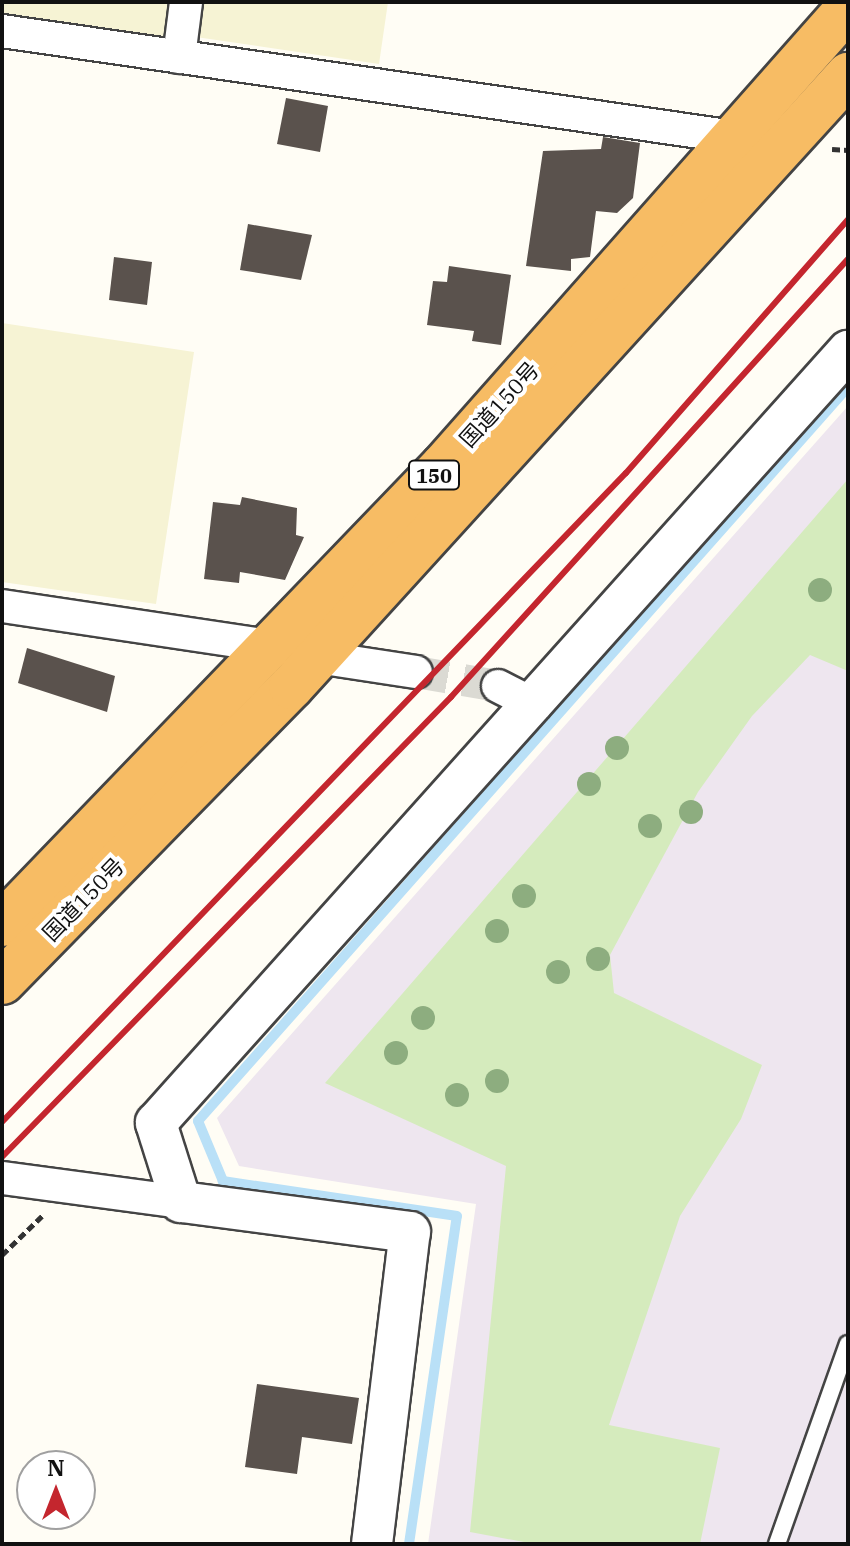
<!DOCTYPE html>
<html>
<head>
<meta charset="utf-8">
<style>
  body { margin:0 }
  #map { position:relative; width:850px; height:1546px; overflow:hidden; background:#fffdf5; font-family:"IBM Plex Serif","Noto Sans JP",serif }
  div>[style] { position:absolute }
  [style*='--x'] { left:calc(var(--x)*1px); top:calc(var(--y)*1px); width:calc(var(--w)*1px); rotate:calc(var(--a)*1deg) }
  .industrial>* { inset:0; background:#eee6ef }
  .farmland>* { inset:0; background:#f6f3d4 }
  .green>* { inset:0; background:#d5ebbd }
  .stream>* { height:10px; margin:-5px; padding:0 5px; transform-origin:5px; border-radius:5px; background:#b9e0f7 }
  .building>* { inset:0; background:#5a524d }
  .minor-tunnel>* { height:32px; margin-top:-16px; transform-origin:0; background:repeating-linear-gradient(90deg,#dbdad3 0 32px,transparent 0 48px) }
  .path>* { height:5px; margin-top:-2.5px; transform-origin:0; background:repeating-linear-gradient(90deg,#333 0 8px,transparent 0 12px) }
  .roads { filter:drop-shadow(2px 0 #444) drop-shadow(-2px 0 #444) drop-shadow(0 2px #444) drop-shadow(0 -2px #444) }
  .service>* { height:16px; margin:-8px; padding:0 8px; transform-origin:8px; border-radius:8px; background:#fff }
  .minor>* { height:32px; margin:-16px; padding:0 16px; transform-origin:16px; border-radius:16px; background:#fff }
  .tertiary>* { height:40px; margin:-20px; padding:0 20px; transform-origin:20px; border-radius:20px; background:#fff }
  .trunk>* { height:44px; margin:-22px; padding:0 22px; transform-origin:22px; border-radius:22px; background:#f7bc64 }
  .rail>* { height:6px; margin:-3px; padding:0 3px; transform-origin:3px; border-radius:3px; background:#c4262e }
  .trees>* { width:24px; height:24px; margin:-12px; border-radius:50%; background:#8dad7f }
  span { translate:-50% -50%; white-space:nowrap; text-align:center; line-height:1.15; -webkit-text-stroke:8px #fff; paint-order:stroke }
  .shield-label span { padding:2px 6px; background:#fff; border:2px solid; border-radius:6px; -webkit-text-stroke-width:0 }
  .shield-label { font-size:20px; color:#111; font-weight:700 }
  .street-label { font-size:22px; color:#111 }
  .frame { position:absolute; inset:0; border:4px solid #111; pointer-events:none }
  .north { position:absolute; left:16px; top:1450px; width:80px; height:80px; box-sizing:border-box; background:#fff; border:2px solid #a0a0a0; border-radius:50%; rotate:0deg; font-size:22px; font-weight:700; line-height:32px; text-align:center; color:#111 }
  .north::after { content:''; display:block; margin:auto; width:28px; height:36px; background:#c4262e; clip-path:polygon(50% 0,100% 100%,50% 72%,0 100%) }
</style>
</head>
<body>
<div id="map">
  <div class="industrial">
    <i style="clip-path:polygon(848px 406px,848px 1544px,428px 1544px,476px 1204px,239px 1166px,217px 1118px)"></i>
  </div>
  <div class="farmland">
    <i style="clip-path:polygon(2px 2px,169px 2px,165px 37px,2px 13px)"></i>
    <i style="clip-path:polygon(201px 2px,388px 2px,379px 64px,196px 37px)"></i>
    <i style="clip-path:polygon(2px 323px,194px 352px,156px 604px,2px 582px)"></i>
  </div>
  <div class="green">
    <i style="clip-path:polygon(848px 479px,848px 671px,810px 655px,752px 716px,698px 792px,610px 955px,614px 993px,762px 1065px,741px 1119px,680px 1216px,609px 1425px,720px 1448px,700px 1544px,535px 1544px,470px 1532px,506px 1166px,325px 1083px)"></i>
  </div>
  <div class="stream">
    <i style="--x:409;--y:1544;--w:331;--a:-81.7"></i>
    <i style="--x:457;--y:1216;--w:237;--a:-171.5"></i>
    <i style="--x:223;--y:1181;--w:65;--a:-112.6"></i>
    <i style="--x:198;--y:1121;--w:980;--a:-48.47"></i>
  </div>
  <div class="building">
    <i style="clip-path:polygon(286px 98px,328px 106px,320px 152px,277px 144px)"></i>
    <i style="clip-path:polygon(603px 137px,640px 143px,633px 198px,617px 213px,596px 211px,590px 257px,571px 259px,571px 271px,526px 266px,543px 151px,601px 149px)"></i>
    <i style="clip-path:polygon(248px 224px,312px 235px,301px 280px,240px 270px)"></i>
    <i style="clip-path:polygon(114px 257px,152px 262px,147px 305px,109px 300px)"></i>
    <i style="clip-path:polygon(449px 266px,511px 275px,501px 345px,472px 341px,474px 331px,427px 325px,433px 281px,447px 282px)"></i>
    <i style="clip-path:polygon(242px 497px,297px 508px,296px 535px,304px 537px,285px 580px,240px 572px,239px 583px,204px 579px,213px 502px,240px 505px)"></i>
    <i style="clip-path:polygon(27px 648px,115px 676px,107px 712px,18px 683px)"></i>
    <i style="clip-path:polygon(257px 1384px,359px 1398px,352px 1444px,302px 1437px,297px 1474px,245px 1467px)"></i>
  </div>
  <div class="minor-tunnel">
    <i style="--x:416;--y:672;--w:83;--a:9.7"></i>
  </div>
  <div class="path">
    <i style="--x:832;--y:149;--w:16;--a:4"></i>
    <i style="--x:2;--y:1255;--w:56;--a:-44.3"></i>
  </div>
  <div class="roads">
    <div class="service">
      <i style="--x:777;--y:1544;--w:212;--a:-70.5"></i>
    </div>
    <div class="minor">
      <i style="--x:2;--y:31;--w:740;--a:8.24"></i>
      <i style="--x:179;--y:57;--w:55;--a:-82.7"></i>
      <i style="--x:2;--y:606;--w:270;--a:8.5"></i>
      <i style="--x:318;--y:657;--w:99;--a:8.7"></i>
      <i style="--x:498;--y:686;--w:42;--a:27.2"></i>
      <i style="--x:2;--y:1178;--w:181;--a:7.6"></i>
    </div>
    <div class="tertiary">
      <i style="--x:372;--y:1544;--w:314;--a:-83.1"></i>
      <i style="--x:410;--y:1232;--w:231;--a:-172.5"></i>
      <i style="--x:181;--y:1202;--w:83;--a:-107.6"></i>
      <i style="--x:156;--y:1123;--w:1037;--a:-48.13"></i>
    </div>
    <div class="trunk">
      <i style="--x:2;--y:924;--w:636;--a:-46.08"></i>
      <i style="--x:443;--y:466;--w:611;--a:-48.51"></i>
      <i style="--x:2;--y:982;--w:413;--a:-45.6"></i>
      <i style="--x:291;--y:687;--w:828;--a:-47.69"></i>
    </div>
  </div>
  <div class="rail">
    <i style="--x:2;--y:1122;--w:900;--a:-46.13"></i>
    <i style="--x:626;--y:473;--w:337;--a:-48.8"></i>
    <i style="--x:2;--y:1157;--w:643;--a:-45.69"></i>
    <i style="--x:451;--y:697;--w:591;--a:-47.81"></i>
  </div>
  <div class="trees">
    <i style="left:820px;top:590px"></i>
    <i style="left:617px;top:748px"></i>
    <i style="left:589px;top:784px"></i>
    <i style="left:691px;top:812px"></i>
    <i style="left:650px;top:826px"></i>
    <i style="left:524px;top:896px"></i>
    <i style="left:497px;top:931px"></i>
    <i style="left:598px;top:959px"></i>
    <i style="left:558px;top:972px"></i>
    <i style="left:423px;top:1018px"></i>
    <i style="left:396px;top:1053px"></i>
    <i style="left:497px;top:1081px"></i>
    <i style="left:457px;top:1095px"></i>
  </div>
  <div class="shield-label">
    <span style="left:434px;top:475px">150</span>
  </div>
  <div class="street-label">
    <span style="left:499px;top:404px;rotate:-48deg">国道150号</span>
    <span style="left:83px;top:899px;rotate:-46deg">国道150号</span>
  </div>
  <div class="frame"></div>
  <div class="north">N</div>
</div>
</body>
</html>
